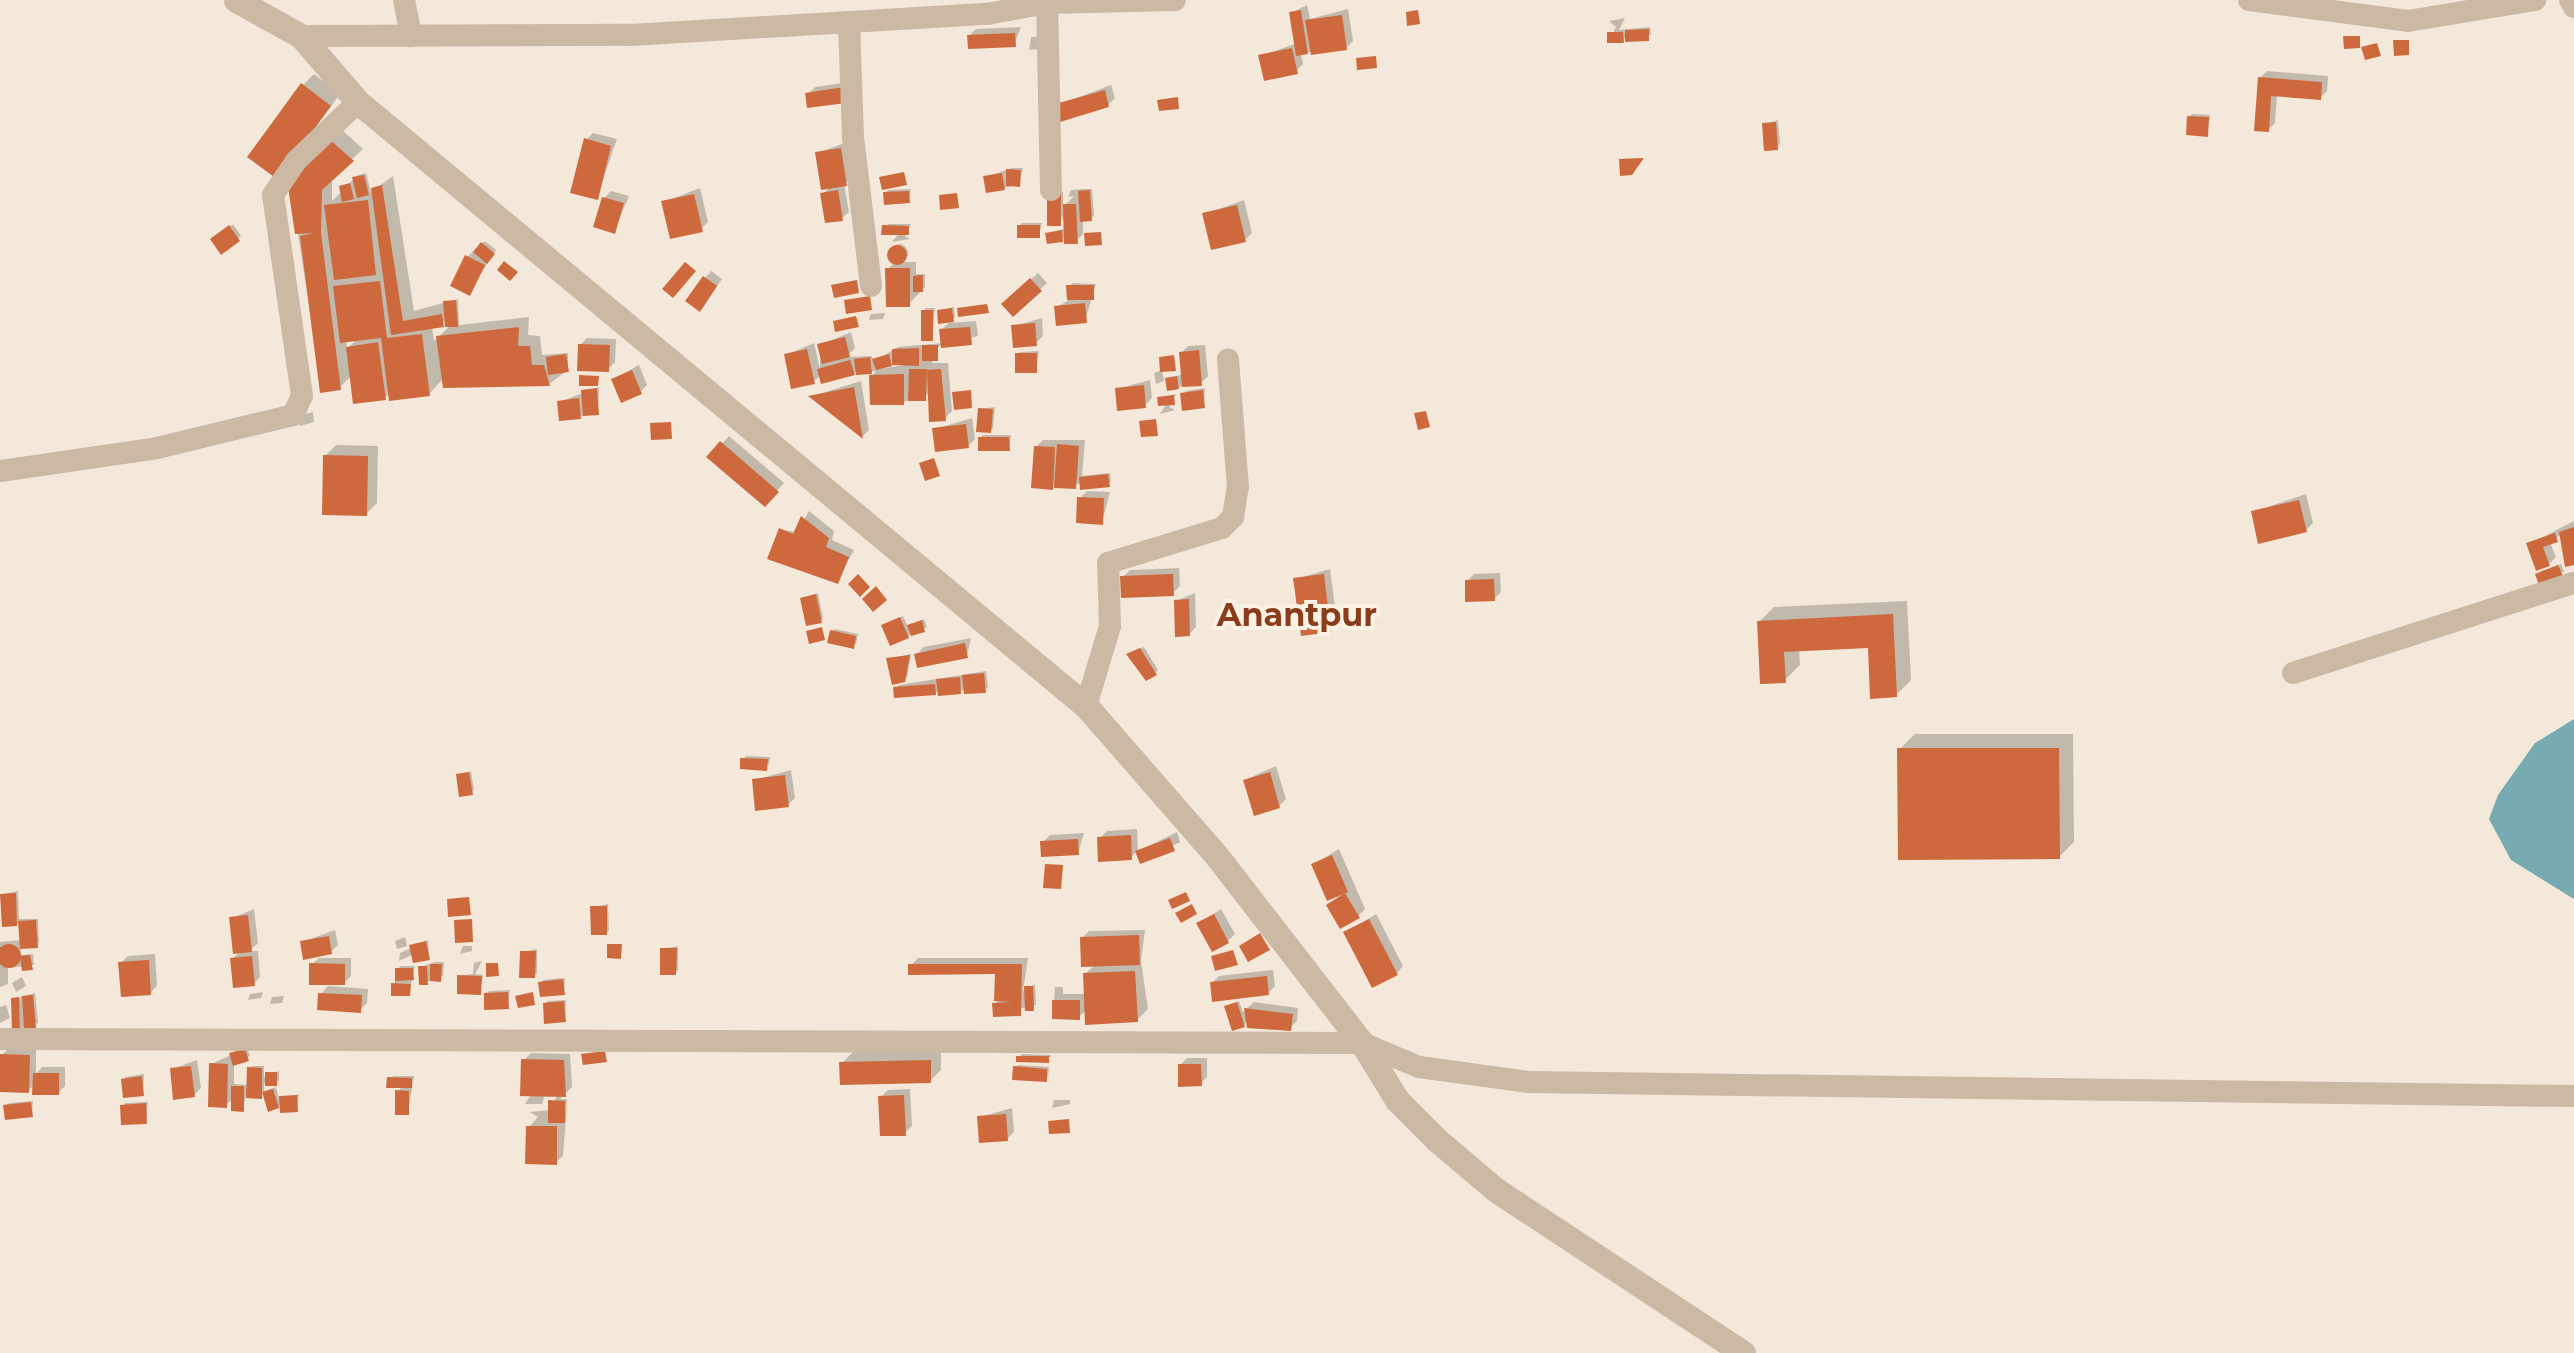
<!DOCTYPE html>
<html>
<head>
<meta charset="utf-8">
<style>
  body { margin:0 }
  #map { position:relative; width:2574px; height:1353px; overflow:hidden; background:#f3e8d9; font-family:Montserrat,sans-serif }
  div>[style] { position:absolute }
  [style*='--x'] { left:calc(var(--x)*1px); top:calc(var(--y)*1px); width:calc(var(--w)*1px); rotate:calc(var(--a)*1deg) }
  .water>* { inset:0; background:#76abb1 }
  .shadow>* { inset:0; background:#0003 }
  .round { border-radius:50% }
  .building>* { inset:0; background:#cd693c }
  .minor>* { height:22px; margin:-11px; padding:0 11px; transform-origin:11px; border-radius:11px; background:#cbb9a4 }
  .tertiary>* { height:25px; margin:-12.5px; padding:0 12.5px; transform-origin:12.5px; border-radius:12.5px; background:#cbb9a4 }
  span { translate:-50% -50%; white-space:nowrap; text-align:center; line-height:1.15; -webkit-text-stroke:8px #faf2e5; paint-order:stroke }
  .quarter-label { font-size:32px; color:#8a3c1b; font-weight:700 }
</style>
</head>
<body>
<div id="map">
  <div class="water">
    <i style="clip-path:polygon(2574px 719px,2574px 899px,2511px 860px,2489px 819px,2498px 795px,2535px 743px)"></i>
  </div>
  <div class="shadow">
    <i style="clip-path:polygon(1307px 5px,1310px 19px,1348px 9px,1353px 41px,1346px 48px,1301px 53px,1303px 64px,1296px 71px,1261px 56px,1297px 43px,1291px 13px)"></i>
    <i style="clip-path:polygon(1625px 18px,1619px 30px,1650px 27px,1651px 35px,1609px 41px,1616px 27px,1609px 21px)"></i>
    <i style="clip-path:polygon(1021px 27px,1014px 45px,969px 36px,976px 29px)"></i>
    <i style="clip-path:polygon(1031px 37px,1040px 37px,1038px 49px,1029px 50px)"></i>
    <i style="clip-path:polygon(2267px 71px,2328px 76px,2327px 91px,2320px 98px,2277px 94px,2275px 123px,2268px 130px,2260px 78px)"></i>
    <i style="clip-path:polygon(314px 74px,340px 94px,288px 165px,303px 85px)"></i>
    <i style="clip-path:polygon(850px 82px,851px 94px,808px 94px,815px 87px)"></i>
    <i style="clip-path:polygon(1111px 85px,1115px 98px,1108px 105px,1058px 105px)"></i>
    <i style="clip-path:polygon(2192px 114px,2210px 115px,2207px 134px,2189px 117px)"></i>
    <i style="clip-path:polygon(1778px 120px,1780px 144px,1777px 147px,1765px 124px)"></i>
    <i style="clip-path:polygon(evenodd,341px 129px,363px 149px,332px 178px,332px 201px,358px 175px,366px 173px,371px 192px,393px 176px,414px 311px,458px 299px,459px 325px,529px 317px,528px 335px,540px 336px,542px 355px,568px 353px,568px 370px,549px 384px,444px 378px,429px 394px,390px 392px,385px 398px,352px 375px,340px 387px,322px 390px,291px 188px,341px 129px,447px 320px,448px 328px,434px 341px,432px 326px,447px 320px,341px 129px,358px 338px,347px 349px,346px 340px,358px 338px)"></i>
    <i style="clip-path:polygon(593px 133px,617px 139px,597px 197px,586px 140px)"></i>
    <i style="clip-path:polygon(847px 142px,853px 176px,844px 184px,849px 212px,842px 218px,823px 194px,831px 186px,818px 153px)"></i>
    <i style="clip-path:polygon(1012px 168px,1023px 168px,1019px 184px,1004px 188px,986px 177px)"></i>
    <i style="clip-path:polygon(700px 188px,708px 222px,701px 229px,664px 202px)"></i>
    <i style="clip-path:polygon(911px 189px,909px 201px,885px 193px,888px 190px)"></i>
    <i style="clip-path:polygon(1083px 189px,1092px 189px,1094px 216px,1083px 220px,1083px 234px,1076px 241px,1048px 234px,1066px 228px,1052px 191px,1063px 192px,1063px 207px,1074px 196px,1068px 197px,1071px 190px)"></i>
    <i style="clip-path:polygon(611px 191px,629px 196px,614px 231px,604px 198px)"></i>
    <i style="clip-path:polygon(1244px 200px,1252px 233px,1245px 240px,1205px 214px)"></i>
    <i style="clip-path:polygon(1042px 223px,1039px 236px,1019px 226px,1022px 223px)"></i>
    <i style="clip-path:polygon(233px 224px,241px 236px,222px 252px,213px 240px)"></i>
    <i style="clip-path:polygon(887px 224px,911px 224px,905px 236px,910px 239px,892px 242px,899px 233px)"></i>
    <i style="clip-path:polygon(485px 241px,496px 250px,469px 293px,467px 257px)"></i>
    <i class="round" style="left:890px;top:244px;width:18px;height:18px"></i>
    <i style="clip-path:polygon(895px 262px,916px 262px,916px 274px,925px 274px,925px 287px,909px 304px,888px 269px)"></i>
    <i style="clip-path:polygon(711px 271px,722px 279px,706px 302px,705px 278px)"></i>
    <i style="clip-path:polygon(1038px 273px,1047px 283px,1013px 314px,1004px 304px)"></i>
    <i style="clip-path:polygon(1096px 284px,1085px 321px,1057px 307px,1069px 300px,1072px 283px)"></i>
    <i style="clip-path:polygon(evenodd,954px 307px,955px 317px,949px 323px,976px 321px,978px 336px,939px 346px,932px 363px,948px 363px,952px 411px,945px 418px,931px 393px,903px 402px,872px 376px,876px 371px,821px 375px,814px 381px,786px 355px,814px 343px,820px 369px,820px 345px,851px 332px,855px 348px,846px 357px,872px 356px,873px 362px,898px 347px,943px 343px,941px 330px,952px 320px,939px 311px,954px 307px,895px 359px,918px 363px,878px 369px,895px 359px)"></i>
    <i style="clip-path:polygon(926px 308px,935px 308px,932px 338px,923px 311px)"></i>
    <i style="clip-path:polygon(885px 313px,883px 319px,869px 320px,871px 314px)"></i>
    <i style="clip-path:polygon(1042px 318px,1043px 336px,1036px 343px,1014px 326px)"></i>
    <i style="clip-path:polygon(587px 338px,616px 339px,615px 362px,608px 369px,580px 345px)"></i>
    <i style="clip-path:polygon(1205px 345px,1208px 376px,1201px 383px,1178px 387px,1167px 379px,1183px 374px,1181px 353px,1188px 346px)"></i>
    <i style="clip-path:polygon(1039px 351px,1036px 371px,1017px 354px,1020px 352px)"></i>
    <i style="clip-path:polygon(639px 365px,647px 385px,640px 392px,614px 379px)"></i>
    <i style="clip-path:polygon(1162px 370px,1164px 381px,1156px 384px,1154px 373px)"></i>
    <i style="clip-path:polygon(1150px 380px,1152px 398px,1145px 405px,1117px 389px)"></i>
    <i style="clip-path:polygon(861px 381px,869px 430px,863px 436px,812px 396px)"></i>
    <i style="clip-path:polygon(599px 387px,598px 413px,580px 416px,559px 402px)"></i>
    <i style="clip-path:polygon(1205px 388px,1204px 406px,1183px 394px,1186px 391px)"></i>
    <i style="clip-path:polygon(1176px 394px,1169px 407px,1175px 410px,1160px 414px,1167px 403px,1160px 398px)"></i>
    <i style="clip-path:polygon(995px 407px,993px 428px,990px 431px,980px 409px)"></i>
    <i style="clip-path:polygon(313px 412px,314px 422px,300px 426px,299px 416px)"></i>
    <i style="clip-path:polygon(972px 418px,975px 439px,968px 446px,935px 429px)"></i>
    <i style="clip-path:polygon(1011px 435px,1009px 449px,980px 438px,983px 435px)"></i>
    <i style="clip-path:polygon(729px 436px,784px 483px,765px 504px,710px 457px)"></i>
    <i style="clip-path:polygon(1043px 440px,1085px 440px,1082px 476px,1110px 473px,1111px 482px,1034px 486px,1036px 447px)"></i>
    <i style="clip-path:polygon(336px 445px,378px 446px,377px 503px,366px 514px,325px 456px)"></i>
    <i style="clip-path:polygon(1087px 491px,1110px 492px,1102px 522px,1080px 498px)"></i>
    <i style="clip-path:polygon(2306px 494px,2313px 523px,2306px 530px,2253px 512px)"></i>
    <i style="clip-path:polygon(809px 511px,834px 531px,832px 540px,854px 550px,837px 581px,782px 530px,797px 532px)"></i>
    <i style="clip-path:polygon(2574px 521px,2574px 562px,2562px 534px,2550px 542px,2556px 557px,2542px 571px,2561px 564px,2564px 572px,2538px 574px,2548px 565px,2529px 544px)"></i>
    <i style="clip-path:polygon(1179px 568px,1180px 586px,1173px 593px,1123px 577px,1130px 570px)"></i>
    <i style="clip-path:polygon(1330px 569px,1337px 622px,1330px 629px,1296px 579px)"></i>
    <i style="clip-path:polygon(1500px 573px,1501px 592px,1494px 599px,1467px 581px,1474px 574px)"></i>
    <i style="clip-path:polygon(818px 593px,823px 618px,821px 621px,803px 598px)"></i>
    <i style="clip-path:polygon(1195px 593px,1196px 627px,1189px 634px,1176px 601px)"></i>
    <i style="clip-path:polygon(1907px 601px,1911px 680px,1896px 695px,1870px 645px,1799px 649px,1800px 665px,1785px 680px,1759px 622px,1774px 607px)"></i>
    <i style="clip-path:polygon(903px 616px,908px 627px,924px 619px,927px 627px,908px 636px,887px 623px)"></i>
    <i style="clip-path:polygon(835px 629px,858px 634px,856px 644px,832px 631px)"></i>
    <i style="clip-path:polygon(971px 638px,967px 656px,917px 654px,924px 647px)"></i>
    <i style="clip-path:polygon(1144px 647px,1158px 670px,1155px 673px,1132px 652px)"></i>
    <i style="clip-path:polygon(911px 654px,907px 677px,899px 685px,986px 671px,988px 688px,896px 696px,896px 688px,904px 680px,889px 659px)"></i>
    <i style="clip-path:polygon(1915px 734px,2073px 734px,2074px 842px,2059px 857px,1900px 749px)"></i>
    <i style="clip-path:polygon(746px 756px,770px 757px,769px 765px,743px 759px)"></i>
    <i style="clip-path:polygon(1276px 766px,1286px 799px,1279px 806px,1245px 780px)"></i>
    <i style="clip-path:polygon(791px 770px,795px 798px,788px 805px,755px 780px)"></i>
    <i style="clip-path:polygon(471px 771px,474px 790px,471px 793px,459px 775px)"></i>
    <i style="clip-path:polygon(1137px 829px,1138px 851px,1177px 832px,1180px 842px,1141px 861px,1137px 851px,1131px 858px,1101px 859px,1100px 838px,1107px 831px)"></i>
    <i style="clip-path:polygon(1084px 833px,1078px 853px,1043px 842px,1050px 835px)"></i>
    <i style="clip-path:polygon(1339px 849px,1365px 909px,1358px 916px,1329px 905px,1339px 896px,1314px 864px)"></i>
    <i style="clip-path:polygon(18px 891px,19px 919px,38px 919px,39px 943px,20px 947px,21px 955px,33px 954px,34px 965px,8px 968px,8px 984px,0 987px,0 942px,22px 940px,21px 923px,4px 924px,3px 894px)"></i>
    <i style="clip-path:polygon(608px 904px,609px 930px,606px 933px,593px 907px)"></i>
    <i style="clip-path:polygon(254px 909px,258px 943px,249px 951px,258px 951px,260px 977px,254px 984px,232px 959px,241px 951px,232px 918px)"></i>
    <i style="clip-path:polygon(1221px 909px,1235px 934px,1228px 941px,1199px 923px)"></i>
    <i style="clip-path:polygon(1376px 914px,1403px 966px,1397px 973px,1346px 933px)"></i>
    <i style="clip-path:polygon(335px 930px,338px 945px,331px 952px,302px 942px)"></i>
    <i style="clip-path:polygon(1145px 930px,1141px 961px,1148px 1009px,1137px 1020px,1087px 1009px,1079px 1017px,1054px 1001px,1055px 987px,1063px 987px,1063px 994px,1086px 994px,1085px 974px,1096px 964px,1082px 938px,1089px 931px)"></i>
    <i style="clip-path:polygon(405px 937px,407px 946px,397px 949px,395px 941px)"></i>
    <i style="clip-path:polygon(428px 940px,429px 958px,414px 954px,399px 961px,400px 953px)"></i>
    <i style="clip-path:polygon(463px 946px,472px 946px,472px 951px,460px 954px)"></i>
    <i style="clip-path:polygon(678px 946px,678px 970px,675px 973px,662px 949px)"></i>
    <i style="clip-path:polygon(537px 949px,537px 973px,534px 976px,523px 952px)"></i>
    <i style="clip-path:polygon(155px 954px,157px 986px,150px 993px,121px 963px,128px 956px)"></i>
    <i style="clip-path:polygon(319px 958px,351px 958px,351px 976px,344px 983px,312px 964px)"></i>
    <i style="clip-path:polygon(918px 958px,1028px 958px,1023px 991px,1035px 984px,1036px 1005px,995px 1014px,1002px 972px,911px 965px)"></i>
    <i style="clip-path:polygon(482px 961px,475px 974px,483px 975px,480px 992px,460px 976px,473px 974px,474px 963px)"></i>
    <i style="clip-path:polygon(435px 962px,444px 962px,443px 976px,427px 982px,421px 967px)"></i>
    <i style="clip-path:polygon(400px 966px,415px 966px,409px 994px,394px 984px)"></i>
    <i style="clip-path:polygon(1273px 970px,1275px 986px,1268px 993px,1212px 983px,1219px 976px)"></i>
    <i style="clip-path:polygon(22px 977px,26px 986px,16px 992px,12px 983px)"></i>
    <i style="clip-path:polygon(565px 978px,564px 993px,541px 983px,543px 980px)"></i>
    <i style="clip-path:polygon(328px 986px,368px 989px,367px 1003px,360px 1010px,321px 994px)"></i>
    <i style="clip-path:polygon(510px 990px,508px 1007px,486px 994px,489px 991px)"></i>
    <i style="clip-path:polygon(263px 992px,261px 998px,248px 1000px,250px 994px)"></i>
    <i style="clip-path:polygon(35px 993px,38px 1023px,19px 1029px,13px 999px)"></i>
    <i style="clip-path:polygon(284px 996px,282px 1003px,270px 1004px,272px 997px)"></i>
    <i style="clip-path:polygon(566px 1000px,565px 1020px,545px 1004px,548px 1001px)"></i>
    <i style="clip-path:polygon(1239px 1001px,1243px 1012px,1254px 1002px,1298px 1008px,1297px 1021px,1290px 1028px,1248px 1020px,1244px 1025px,1227px 1007px)"></i>
    <i style="clip-path:polygon(6px 1005px,10px 1018px,0 1023px,0 1007px)"></i>
    <i style="clip-path:polygon(9px 1048px,36px 1049px,36px 1074px,42px 1067px,65px 1067px,65px 1086px,58px 1093px,35px 1084px,28px 1091px,2px 1055px)"></i>
    <i style="clip-path:polygon(247px 1048px,250px 1056px,234px 1063px,234px 1084px,249px 1085px,252px 1066px,264px 1066px,264px 1077px,279px 1071px,279px 1081px,264px 1083px,264px 1091px,276px 1087px,279px 1099px,299px 1094px,297px 1109px,278px 1106px,265px 1092px,246px 1095px,243px 1109px,234px 1098px,226px 1105px,211px 1064px)"></i>
    <i style="clip-path:polygon(941px 1050px,941px 1070px,930px 1081px,842px 1063px,853px 1052px)"></i>
    <i style="clip-path:polygon(531px 1053px,570px 1054px,572px 1087px,560px 1099px,567px 1099px,566px 1118px,563px 1156px,556px 1162px,529px 1127px,538px 1117px,530px 1112px,550px 1110px,558px 1094px,545px 1094px,542px 1104px,525px 1104px,532px 1093px,524px 1060px)"></i>
    <i style="clip-path:polygon(1022px 1054px,1051px 1055px,1051px 1057px,1019px 1057px)"></i>
    <i style="clip-path:polygon(1187px 1058px,1207px 1058px,1207px 1077px,1200px 1084px,1180px 1065px)"></i>
    <i style="clip-path:polygon(197px 1060px,201px 1088px,194px 1095px,172px 1069px)"></i>
    <i style="clip-path:polygon(1018px 1065px,1049px 1067px,1048px 1077px,1015px 1068px)"></i>
    <i style="clip-path:polygon(144px 1074px,143px 1093px,123px 1080px,126px 1077px)"></i>
    <i style="clip-path:polygon(392px 1076px,414px 1076px,408px 1113px,398px 1091px,403px 1086px)"></i>
    <i style="clip-path:polygon(910px 1089px,912px 1126px,905px 1133px,881px 1097px,888px 1090px)"></i>
    <i style="clip-path:polygon(1054px 1100px,1070px 1100px,1070px 1104px,1052px 1108px)"></i>
    <i style="clip-path:polygon(33px 1101px,32px 1114px,6px 1106px,9px 1103px)"></i>
    <i style="clip-path:polygon(148px 1102px,146px 1121px,123px 1106px,125px 1103px)"></i>
    <i style="clip-path:polygon(1012px 1108px,1014px 1132px,1007px 1139px,980px 1117px)"></i>
  </div>
  <div class="building">
    <i style="clip-path:polygon(1301px 10px,1308px 54px,1296px 56px,1289px 12px)"></i>
    <i style="clip-path:polygon(1418px 10px,1420px 24px,1407px 26px,1406px 12px)"></i>
    <i style="clip-path:polygon(1342px 15px,1347px 50px,1311px 55px,1305px 20px)"></i>
    <i style="clip-path:polygon(1649px 29px,1649px 41px,1625px 42px,1625px 30px)"></i>
    <i style="clip-path:polygon(1607px 32px,1623px 32px,1624px 43px,1607px 43px)"></i>
    <i style="clip-path:polygon(1015px 33px,1016px 47px,968px 49px,967px 35px)"></i>
    <i style="clip-path:polygon(2343px 36px,2360px 36px,2360px 48px,2344px 49px)"></i>
    <i style="clip-path:polygon(2393px 40px,2409px 40px,2409px 55px,2394px 56px)"></i>
    <i style="clip-path:polygon(2377px 43px,2381px 56px,2365px 60px,2361px 47px)"></i>
    <i style="clip-path:polygon(1292px 48px,1298px 74px,1264px 81px,1258px 55px)"></i>
    <i style="clip-path:polygon(1376px 56px,1377px 68px,1357px 70px,1356px 58px)"></i>
    <i style="clip-path:polygon(2258px 77px,2322px 82px,2321px 100px,2271px 96px,2269px 132px,2254px 131px)"></i>
    <i style="clip-path:polygon(301px 83px,331px 106px,277px 179px,247px 157px)"></i>
    <i style="clip-path:polygon(844px 87px,846px 103px,807px 108px,805px 93px)"></i>
    <i style="clip-path:polygon(1105px 90px,1109px 107px,1060px 122px,1055px 104px)"></i>
    <i style="clip-path:polygon(1178px 97px,1179px 109px,1159px 111px,1157px 100px)"></i>
    <i style="clip-path:polygon(2187px 116px,2209px 117px,2208px 137px,2186px 135px)"></i>
    <i style="clip-path:polygon(1776px 122px,1778px 150px,1764px 151px,1762px 123px)"></i>
    <i style="clip-path:polygon(584px 138px,611px 146px,598px 200px,570px 193px)"></i>
    <i style="clip-path:polygon(329px 139px,354px 161px,322px 190px,321px 233px,341px 390px,320px 393px,300px 236px,314px 233px,295px 234px,288px 187px)"></i>
    <i style="clip-path:polygon(841px 148px,847px 186px,821px 190px,815px 152px)"></i>
    <i style="clip-path:polygon(1644px 158px,1632px 175px,1620px 176px,1619px 159px)"></i>
    <i style="clip-path:polygon(1006px 169px,1021px 170px,1020px 187px,1006px 186px)"></i>
    <i style="clip-path:polygon(904px 172px,907px 185px,882px 190px,879px 177px)"></i>
    <i style="clip-path:polygon(1002px 173px,1005px 190px,986px 193px,983px 176px)"></i>
    <i style="clip-path:polygon(364px 175px,369px 195px,357px 198px,352px 177px)"></i>
    <i style="clip-path:polygon(350px 183px,354px 199px,342px 202px,339px 186px)"></i>
    <i style="clip-path:polygon(382px 185px,403px 321px,442px 314px,444px 327px,391px 335px,371px 188px)"></i>
    <i style="clip-path:polygon(838px 190px,843px 221px,825px 223px,820px 193px)"></i>
    <i style="clip-path:polygon(1090px 190px,1092px 221px,1080px 222px,1078px 191px)"></i>
    <i style="clip-path:polygon(909px 191px,910px 203px,884px 205px,883px 192px)"></i>
    <i style="clip-path:polygon(957px 193px,959px 208px,940px 210px,939px 195px)"></i>
    <i style="clip-path:polygon(1047px 193px,1061px 193px,1061px 226px,1047px 226px)"></i>
    <i style="clip-path:polygon(694px 194px,703px 232px,670px 239px,661px 201px)"></i>
    <i style="clip-path:polygon(602px 197px,624px 203px,615px 234px,593px 227px)"></i>
    <i style="clip-path:polygon(368px 200px,376px 275px,334px 280px,324px 205px)"></i>
    <i style="clip-path:polygon(1063px 204px,1076px 204px,1078px 244px,1064px 244px)"></i>
    <i style="clip-path:polygon(1237px 205px,1246px 242px,1211px 250px,1202px 213px)"></i>
    <i style="clip-path:polygon(229px 225px,240px 241px,221px 255px,210px 239px)"></i>
    <i style="clip-path:polygon(882px 225px,909px 226px,909px 235px,881px 235px)"></i>
    <i style="clip-path:polygon(1017px 225px,1040px 225px,1040px 238px,1017px 238px)"></i>
    <i style="clip-path:polygon(1062px 230px,1063px 242px,1047px 244px,1045px 233px)"></i>
    <i style="clip-path:polygon(1101px 232px,1102px 245px,1085px 246px,1084px 233px)"></i>
    <i style="clip-path:polygon(481px 242px,495px 254px,487px 264px,473px 252px)"></i>
    <i class="round" style="left:887px;top:245px;width:20px;height:20px"></i>
    <i style="clip-path:polygon(465px 255px,485px 265px,470px 296px,450px 286px)"></i>
    <i style="clip-path:polygon(504px 261px,518px 272px,510px 281px,497px 270px)"></i>
    <i style="clip-path:polygon(685px 262px,696px 271px,673px 298px,662px 289px)"></i>
    <i style="clip-path:polygon(885px 268px,910px 268px,910px 307px,886px 307px)"></i>
    <i style="clip-path:polygon(923px 275px,923px 292px,913px 292px,913px 276px)"></i>
    <i style="clip-path:polygon(703px 276px,717px 286px,700px 312px,685px 301px)"></i>
    <i style="clip-path:polygon(1030px 278px,1042px 291px,1013px 317px,1001px 304px)"></i>
    <i style="clip-path:polygon(857px 280px,859px 293px,834px 298px,831px 285px)"></i>
    <i style="clip-path:polygon(380px 281px,387px 338px,422px 334px,430px 396px,389px 401px,381px 338px,340px 343px,333px 286px)"></i>
    <i style="clip-path:polygon(1066px 285px,1094px 285px,1094px 300px,1067px 300px)"></i>
    <i style="clip-path:polygon(870px 296px,872px 310px,846px 314px,844px 300px)"></i>
    <i style="clip-path:polygon(456px 300px,458px 327px,445px 327px,443px 301px)"></i>
    <i style="clip-path:polygon(1085px 303px,1087px 323px,1056px 326px,1054px 306px)"></i>
    <i style="clip-path:polygon(987px 304px,989px 313px,958px 317px,957px 308px)"></i>
    <i style="clip-path:polygon(952px 308px,954px 322px,938px 324px,937px 310px)"></i>
    <i style="clip-path:polygon(921px 310px,933px 310px,933px 341px,921px 341px)"></i>
    <i style="clip-path:polygon(856px 316px,859px 327px,835px 332px,833px 321px)"></i>
    <i style="clip-path:polygon(1035px 323px,1037px 346px,1013px 348px,1011px 325px)"></i>
    <i style="clip-path:polygon(519px 327px,518px 346px,530px 346px,532px 365px,544px 365px,550px 386px,443px 388px,436px 336px)"></i>
    <i style="clip-path:polygon(970px 327px,972px 345px,941px 348px,939px 329px)"></i>
    <i style="clip-path:polygon(845px 337px,850px 357px,822px 364px,817px 344px)"></i>
    <i style="clip-path:polygon(378px 342px,386px 400px,353px 404px,346px 347px)"></i>
    <i style="clip-path:polygon(578px 344px,610px 345px,609px 372px,577px 371px)"></i>
    <i style="clip-path:polygon(922px 345px,938px 345px,938px 361px,922px 361px)"></i>
    <i style="clip-path:polygon(919px 348px,919px 366px,892px 365px,892px 349px)"></i>
    <i style="clip-path:polygon(807px 349px,815px 384px,791px 389px,784px 354px)"></i>
    <i style="clip-path:polygon(1199px 350px,1202px 386px,1182px 387px,1179px 352px)"></i>
    <i style="clip-path:polygon(1015px 353px,1037px 353px,1037px 373px,1015px 373px)"></i>
    <i style="clip-path:polygon(566px 354px,569px 372px,548px 375px,546px 357px)"></i>
    <i style="clip-path:polygon(889px 354px,892px 366px,876px 370px,872px 359px)"></i>
    <i style="clip-path:polygon(1174px 355px,1176px 371px,1160px 372px,1159px 357px)"></i>
    <i style="clip-path:polygon(870px 357px,872px 374px,856px 375px,854px 359px)"></i>
    <i style="clip-path:polygon(850px 360px,855px 375px,821px 384px,817px 369px)"></i>
    <i style="clip-path:polygon(909px 369px,927px 369px,926px 401px,908px 401px)"></i>
    <i style="clip-path:polygon(941px 369px,946px 421px,929px 422px,927px 370px)"></i>
    <i style="clip-path:polygon(632px 370px,642px 394px,621px 403px,611px 379px)"></i>
    <i style="clip-path:polygon(904px 374px,904px 405px,870px 405px,869px 375px)"></i>
    <i style="clip-path:polygon(579px 375px,599px 376px,598px 386px,579px 386px)"></i>
    <i style="clip-path:polygon(1177px 376px,1179px 389px,1167px 391px,1165px 378px)"></i>
    <i style="clip-path:polygon(1144px 385px,1146px 408px,1117px 411px,1115px 388px)"></i>
    <i style="clip-path:polygon(854px 387px,863px 439px,808px 396px)"></i>
    <i style="clip-path:polygon(597px 388px,599px 415px,583px 416px,581px 390px)"></i>
    <i style="clip-path:polygon(971px 390px,972px 408px,954px 410px,952px 392px)"></i>
    <i style="clip-path:polygon(1203px 390px,1205px 408px,1182px 411px,1180px 393px)"></i>
    <i style="clip-path:polygon(1174px 395px,1175px 405px,1158px 406px,1157px 397px)"></i>
    <i style="clip-path:polygon(579px 398px,581px 419px,559px 421px,557px 401px)"></i>
    <i style="clip-path:polygon(978px 408px,993px 409px,991px 433px,976px 432px)"></i>
    <i style="clip-path:polygon(1426px 411px,1430px 427px,1418px 430px,1414px 413px)"></i>
    <i style="clip-path:polygon(1156px 419px,1158px 436px,1141px 437px,1139px 421px)"></i>
    <i style="clip-path:polygon(671px 422px,672px 439px,651px 440px,650px 423px)"></i>
    <i style="clip-path:polygon(966px 424px,969px 448px,935px 452px,932px 428px)"></i>
    <i style="clip-path:polygon(978px 437px,1009px 437px,1010px 451px,978px 451px)"></i>
    <i style="clip-path:polygon(720px 441px,779px 492px,765px 507px,706px 457px)"></i>
    <i style="clip-path:polygon(1057px 444px,1079px 446px,1076px 489px,1054px 488px)"></i>
    <i style="clip-path:polygon(1034px 446px,1055px 447px,1053px 490px,1031px 488px)"></i>
    <i style="clip-path:polygon(323px 455px,368px 456px,367px 516px,322px 515px)"></i>
    <i style="clip-path:polygon(934px 458px,940px 476px,925px 481px,919px 463px)"></i>
    <i style="clip-path:polygon(1108px 474px,1110px 487px,1080px 490px,1079px 477px)"></i>
    <i style="clip-path:polygon(1077px 497px,1104px 498px,1103px 525px,1076px 523px)"></i>
    <i style="clip-path:polygon(2299px 500px,2307px 532px,2258px 544px,2251px 511px)"></i>
    <i style="clip-path:polygon(801px 516px,829px 538px,826px 547px,849px 557px,838px 584px,767px 559px,779px 528px,793px 534px)"></i>
    <i style="clip-path:polygon(2574px 527px,2574px 565px,2565px 567px,2559px 532px)"></i>
    <i style="clip-path:polygon(2555px 533px,2558px 542px,2543px 547px,2550px 566px,2536px 571px,2526px 543px)"></i>
    <i style="clip-path:polygon(2558px 565px,2563px 576px,2543px 596px,2535px 574px)"></i>
    <i style="clip-path:polygon(858px 574px,870px 587px,860px 597px,848px 584px)"></i>
    <i style="clip-path:polygon(1173px 574px,1174px 596px,1121px 598px,1120px 576px)"></i>
    <i style="clip-path:polygon(1324px 574px,1331px 632px,1301px 636px,1293px 578px)"></i>
    <i style="clip-path:polygon(1494px 579px,1495px 601px,1465px 602px,1465px 580px)"></i>
    <i style="clip-path:polygon(876px 586px,887px 600px,873px 612px,862px 599px)"></i>
    <i style="clip-path:polygon(816px 594px,822px 623px,806px 626px,800px 598px)"></i>
    <i style="clip-path:polygon(1189px 599px,1190px 636px,1175px 637px,1174px 600px)"></i>
    <i style="clip-path:polygon(1893px 614px,1897px 697px,1870px 699px,1868px 648px,1784px 652px,1786px 683px,1760px 684px,1757px 621px)"></i>
    <i style="clip-path:polygon(900px 617px,909px 638px,890px 646px,881px 625px)"></i>
    <i style="clip-path:polygon(922px 620px,925px 632px,911px 636px,907px 625px)"></i>
    <i style="clip-path:polygon(822px 627px,825px 640px,809px 644px,806px 631px)"></i>
    <i style="clip-path:polygon(830px 630px,856px 636px,854px 649px,827px 643px)"></i>
    <i style="clip-path:polygon(965px 643px,968px 658px,917px 668px,914px 654px)"></i>
    <i style="clip-path:polygon(1140px 648px,1157px 675px,1146px 681px,1126px 654px)"></i>
    <i style="clip-path:polygon(910px 655px,905px 682px,892px 685px,886px 658px)"></i>
    <i style="clip-path:polygon(984px 673px,986px 693px,964px 694px,962px 675px)"></i>
    <i style="clip-path:polygon(960px 677px,961px 694px,938px 696px,936px 679px)"></i>
    <i style="clip-path:polygon(935px 684px,936px 695px,894px 698px,893px 687px)"></i>
    <i style="clip-path:polygon(1897px 748px,2059px 748px,2060px 859px,1898px 860px)"></i>
    <i style="clip-path:polygon(740px 758px,768px 759px,767px 771px,740px 769px)"></i>
    <i style="clip-path:polygon(469px 772px,473px 795px,459px 797px,456px 774px)"></i>
    <i style="clip-path:polygon(1270px 772px,1280px 808px,1254px 816px,1243px 780px)"></i>
    <i style="clip-path:polygon(785px 775px,789px 807px,755px 811px,752px 779px)"></i>
    <i style="clip-path:polygon(1131px 835px,1132px 860px,1098px 862px,1097px 837px)"></i>
    <i style="clip-path:polygon(1170px 838px,1175px 851px,1140px 864px,1135px 851px)"></i>
    <i style="clip-path:polygon(1078px 839px,1079px 855px,1041px 857px,1040px 841px)"></i>
    <i style="clip-path:polygon(1332px 855px,1348px 892px,1327px 901px,1311px 864px)"></i>
    <i style="clip-path:polygon(1045px 864px,1063px 865px,1061px 889px,1043px 888px)"></i>
    <i style="clip-path:polygon(1186px 892px,1190px 901px,1172px 909px,1168px 900px)"></i>
    <i style="clip-path:polygon(16px 893px,17px 926px,2px 927px,0 894px)"></i>
    <i style="clip-path:polygon(1345px 893px,1360px 918px,1340px 929px,1326px 905px)"></i>
    <i style="clip-path:polygon(469px 897px,471px 915px,448px 917px,447px 899px)"></i>
    <i style="clip-path:polygon(1192px 904px,1197px 914px,1181px 923px,1175px 913px)"></i>
    <i style="clip-path:polygon(590px 906px,607px 906px,607px 935px,591px 935px)"></i>
    <i style="clip-path:polygon(1214px 914px,1229px 943px,1212px 952px,1196px 923px)"></i>
    <i style="clip-path:polygon(248px 915px,252px 952px,233px 954px,229px 917px)"></i>
    <i style="clip-path:polygon(472px 919px,473px 942px,455px 943px,454px 920px)"></i>
    <i style="clip-path:polygon(1369px 919px,1398px 975px,1372px 988px,1343px 932px)"></i>
    <i style="clip-path:polygon(36px 920px,38px 948px,20px 949px,18px 921px)"></i>
    <i style="clip-path:polygon(1260px 933px,1270px 950px,1248px 962px,1239px 946px)"></i>
    <i style="clip-path:polygon(1139px 935px,1140px 965px,1081px 967px,1080px 937px)"></i>
    <i style="clip-path:polygon(329px 936px,332px 954px,303px 960px,300px 941px)"></i>
    <i style="clip-path:polygon(426px 941px,430px 960px,413px 963px,409px 945px)"></i>
    <i class="round" style="left:-3px;top:944px;width:24px;height:24px"></i>
    <i style="clip-path:polygon(607px 944px,622px 944px,621px 959px,607px 958px)"></i>
    <i style="clip-path:polygon(660px 948px,677px 948px,676px 975px,660px 975px)"></i>
    <i style="clip-path:polygon(1233px 950px,1238px 965px,1215px 971px,1211px 956px)"></i>
    <i style="clip-path:polygon(520px 951px,536px 951px,535px 978px,519px 978px)"></i>
    <i style="clip-path:polygon(30px 955px,33px 970px,22px 971px,20px 956px)"></i>
    <i style="clip-path:polygon(252px 956px,255px 986px,233px 988px,230px 958px)"></i>
    <i style="clip-path:polygon(149px 960px,151px 995px,121px 997px,118px 962px)"></i>
    <i style="clip-path:polygon(309px 963px,345px 964px,345px 985px,309px 985px)"></i>
    <i style="clip-path:polygon(486px 963px,498px 963px,499px 976px,486px 977px)"></i>
    <i style="clip-path:polygon(430px 964px,442px 964px,441px 982px,430px 981px)"></i>
    <i style="clip-path:polygon(908px 964px,1022px 964px,1021px 1016px,993px 1017px,992px 1003px,1012px 1002px,994px 1001px,995px 974px,908px 975px)"></i>
    <i style="clip-path:polygon(418px 966px,427px 966px,428px 985px,419px 985px)"></i>
    <i style="clip-path:polygon(395px 968px,413px 968px,414px 980px,395px 981px)"></i>
    <i style="clip-path:polygon(1135px 971px,1138px 1022px,1085px 1025px,1083px 973px)"></i>
    <i style="clip-path:polygon(457px 975px,482px 976px,481px 995px,457px 994px)"></i>
    <i style="clip-path:polygon(1267px 976px,1269px 995px,1212px 1002px,1210px 982px)"></i>
    <i style="clip-path:polygon(563px 979px,565px 995px,540px 997px,538px 982px)"></i>
    <i style="clip-path:polygon(391px 983px,411px 984px,410px 996px,391px 996px)"></i>
    <i style="clip-path:polygon(1024px 986px,1033px 986px,1034px 1011px,1025px 1011px)"></i>
    <i style="clip-path:polygon(508px 992px,509px 1009px,484px 1010px,484px 993px)"></i>
    <i style="clip-path:polygon(533px 992px,535px 1005px,518px 1008px,515px 996px)"></i>
    <i style="clip-path:polygon(318px 993px,362px 995px,361px 1013px,317px 1010px)"></i>
    <i style="clip-path:polygon(33px 995px,36px 1028px,24px 1029px,22px 996px)"></i>
    <i style="clip-path:polygon(19px 997px,20px 1032px,12px 1032px,11px 998px)"></i>
    <i style="clip-path:polygon(1052px 1000px,1080px 1000px,1080px 1020px,1052px 1019px)"></i>
    <i style="clip-path:polygon(564px 1001px,566px 1022px,544px 1024px,543px 1003px)"></i>
    <i style="clip-path:polygon(1237px 1002px,1245px 1027px,1232px 1031px,1224px 1006px)"></i>
    <i style="clip-path:polygon(1244px 1008px,1293px 1014px,1291px 1031px,1247px 1028px)"></i>
    <i style="clip-path:polygon(245px 1049px,249px 1061px,233px 1066px,229px 1053px)"></i>
    <i style="clip-path:polygon(605px 1051px,607px 1062px,583px 1065px,581px 1054px)"></i>
    <i style="clip-path:polygon(0 1054px,30px 1055px,29px 1093px,0 1092px)"></i>
    <i style="clip-path:polygon(1016px 1056px,1049px 1056px,1049px 1063px,1016px 1062px)"></i>
    <i style="clip-path:polygon(521px 1059px,564px 1060px,566px 1097px,520px 1096px)"></i>
    <i style="clip-path:polygon(931px 1060px,931px 1083px,840px 1085px,839px 1062px)"></i>
    <i style="clip-path:polygon(209px 1063px,228px 1064px,227px 1108px,208px 1107px)"></i>
    <i style="clip-path:polygon(1178px 1064px,1201px 1064px,1202px 1086px,1178px 1087px)"></i>
    <i style="clip-path:polygon(191px 1066px,195px 1097px,173px 1100px,170px 1068px)"></i>
    <i style="clip-path:polygon(1013px 1066px,1047px 1069px,1047px 1082px,1012px 1080px)"></i>
    <i style="clip-path:polygon(247px 1067px,262px 1068px,262px 1092px,273px 1089px,279px 1108px,268px 1112px,262px 1092px,262px 1099px,246px 1098px)"></i>
    <i style="clip-path:polygon(265px 1072px,277px 1072px,277px 1086px,265px 1086px)"></i>
    <i style="clip-path:polygon(33px 1073px,59px 1073px,59px 1095px,32px 1095px)"></i>
    <i style="clip-path:polygon(142px 1076px,144px 1096px,123px 1098px,121px 1079px)"></i>
    <i style="clip-path:polygon(387px 1077px,412px 1078px,412px 1088px,386px 1088px)"></i>
    <i style="clip-path:polygon(231px 1086px,244px 1086px,244px 1112px,231px 1111px)"></i>
    <i style="clip-path:polygon(395px 1090px,409px 1091px,409px 1115px,395px 1115px)"></i>
    <i style="clip-path:polygon(297px 1095px,298px 1112px,280px 1113px,279px 1096px)"></i>
    <i style="clip-path:polygon(904px 1095px,906px 1136px,880px 1136px,878px 1096px)"></i>
    <i style="clip-path:polygon(548px 1100px,565px 1101px,565px 1123px,548px 1123px)"></i>
    <i style="clip-path:polygon(31px 1102px,33px 1117px,5px 1120px,3px 1105px)"></i>
    <i style="clip-path:polygon(146px 1103px,147px 1124px,121px 1125px,120px 1105px)"></i>
    <i style="clip-path:polygon(1006px 1114px,1008px 1141px,979px 1143px,977px 1116px)"></i>
    <i style="clip-path:polygon(1069px 1119px,1070px 1133px,1049px 1134px,1048px 1121px)"></i>
    <i style="clip-path:polygon(526px 1126px,557px 1126px,557px 1165px,525px 1164px)"></i>
  </div>
  <div class="minor">
    <i style="--x:404;--y:0;--w:37;--a:79"></i>
    <i style="--x:1047;--y:0;--w:190;--a:88.8"></i>
    <i style="--x:2249;--y:0;--w:160;--a:7.5"></i>
    <i style="--x:2408;--y:21;--w:129;--a:-9.4"></i>
    <i style="--x:2570;--y:0;--w:8;--a:60"></i>
    <i style="--x:849;--y:23;--w:114;--a:88"></i>
    <i style="--x:853;--y:137;--w:150;--a:83.1"></i>
    <i style="--x:301;--y:36;--w:330;--a:-0.2"></i>
    <i style="--x:631;--y:35;--w:357;--a:-3.4"></i>
    <i style="--x:987;--y:14;--w:61;--a:-10.4"></i>
    <i style="--x:1047;--y:3;--w:128;--a:-1.3"></i>
    <i style="--x:0;--y:471;--w:159;--a:-8.3"></i>
    <i style="--x:157;--y:448;--w:140;--a:-13.6"></i>
    <i style="--x:293;--y:415;--w:21;--a:-65"></i>
    <i style="--x:302;--y:396;--w:203;--a:-98.2"></i>
    <i style="--x:273;--y:195;--w:41;--a:-55.9"></i>
    <i style="--x:296;--y:161;--w:86;--a:-43.6"></i>
    <i style="--x:2293;--y:673;--w:295;--a:-17.8"></i>
    <i style="--x:1086;--y:706;--w:84;--a:-73.3"></i>
    <i style="--x:1110;--y:626;--w:63;--a:-91.8"></i>
    <i style="--x:1108;--y:563;--w:119;--a:-17.1"></i>
    <i style="--x:1222;--y:528;--w:16;--a:-45"></i>
    <i style="--x:1233;--y:517;--w:30;--a:-81"></i>
    <i style="--x:1238;--y:487;--w:128;--a:-94.5"></i>
    <i style="--x:0;--y:1039;--w:1362;--a:0.17"></i>
    <i style="--x:1362;--y:1043;--w:62;--a:22.8"></i>
    <i style="--x:1419;--y:1067;--w:110;--a:7.8"></i>
    <i style="--x:1528;--y:1082;--w:1046;--a:0.77"></i>
  </div>
  <div class="tertiary">
    <i style="--x:236;--y:0;--w:74;--a:29"></i>
    <i style="--x:301;--y:36;--w:87;--a:49.2"></i>
    <i style="--x:358;--y:102;--w:946;--a:39.68"></i>
    <i style="--x:1086;--y:706;--w:198;--a:48.9"></i>
    <i style="--x:1216;--y:855;--w:238;--a:52.2"></i>
    <i style="--x:1362;--y:1043;--w:67;--a:58.4"></i>
    <i style="--x:1397;--y:1100;--w:57;--a:45"></i>
    <i style="--x:1437;--y:1140;--w:77;--a:40.3"></i>
    <i style="--x:1496;--y:1190;--w:296;--a:33.4"></i>
  </div>
  <div class="quarter-label">
    <span style="left:1297px;top:615px">Anantpur</span>
  </div>
</div>
</body>
</html>
